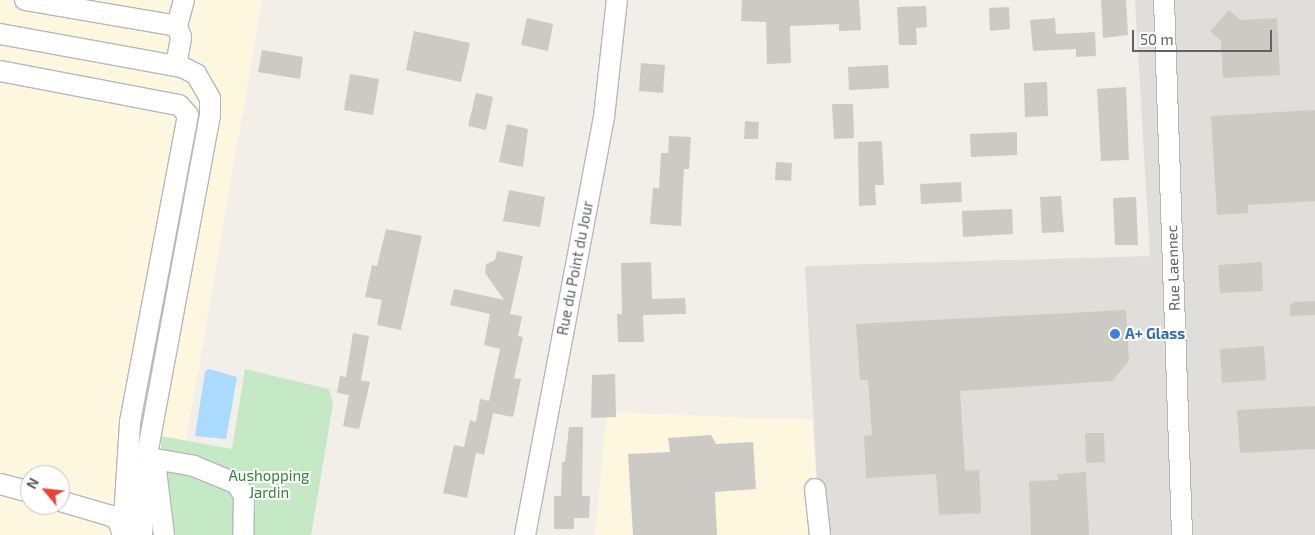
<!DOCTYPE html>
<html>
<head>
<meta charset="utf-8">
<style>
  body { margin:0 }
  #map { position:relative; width:1315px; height:535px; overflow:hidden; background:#f1efe8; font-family:"Exo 2",sans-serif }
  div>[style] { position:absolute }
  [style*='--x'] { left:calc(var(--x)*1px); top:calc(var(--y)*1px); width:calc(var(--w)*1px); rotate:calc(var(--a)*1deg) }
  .commercial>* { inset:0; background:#fef7e0 }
  .industrial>* { inset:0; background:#e0deda }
  .green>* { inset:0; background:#c5e8c5 }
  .water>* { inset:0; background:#aadaff }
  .building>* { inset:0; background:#cccac5 }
  .roads { filter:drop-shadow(1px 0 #b5b8bc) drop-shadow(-1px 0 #b5b8bc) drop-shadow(0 1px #b5b8bc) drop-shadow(0 -1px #b5b8bc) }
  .minor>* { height:20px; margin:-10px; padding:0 10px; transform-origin:10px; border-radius:10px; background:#fff }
  .dots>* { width:14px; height:14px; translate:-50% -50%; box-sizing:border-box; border:2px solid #fff; border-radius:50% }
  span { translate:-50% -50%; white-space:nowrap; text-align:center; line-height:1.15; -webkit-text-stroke:4px #fff; paint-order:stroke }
  .street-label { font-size:15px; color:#5f6368 }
  .shop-label { font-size:15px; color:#366cbe; font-weight:700 }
  .left { translate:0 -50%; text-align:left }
  .park-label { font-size:15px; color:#348238 }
  .north { position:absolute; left:20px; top:465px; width:50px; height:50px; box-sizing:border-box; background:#fff; border:1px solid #bfc1c3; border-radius:50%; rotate:298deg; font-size:14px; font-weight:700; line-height:20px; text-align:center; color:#5f6368 }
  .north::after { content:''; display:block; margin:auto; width:18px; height:22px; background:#ea4335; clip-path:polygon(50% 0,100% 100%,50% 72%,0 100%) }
  .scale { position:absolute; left:1132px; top:30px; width:140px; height:22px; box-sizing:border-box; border:2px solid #5f6368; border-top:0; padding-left:6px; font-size:15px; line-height:18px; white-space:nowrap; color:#5f6368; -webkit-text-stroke:4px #fff; paint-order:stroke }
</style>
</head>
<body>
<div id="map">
  <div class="commercial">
    <i style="clip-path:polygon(evenodd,0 0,262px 0,187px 436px,180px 535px,0 535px,0 0,30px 475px,60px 475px,60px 505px,30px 505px,30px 475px)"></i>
    <i style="clip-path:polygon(607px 412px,812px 420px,820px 535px,595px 535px)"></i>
  </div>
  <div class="industrial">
    <i style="clip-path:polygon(1135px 0,1315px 0,1315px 535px,820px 535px,805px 266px,1150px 256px)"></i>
  </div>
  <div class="green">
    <i style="clip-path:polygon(245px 369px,329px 389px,333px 403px,311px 535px,169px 535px,161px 469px,161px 436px,232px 449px)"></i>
  </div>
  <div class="water">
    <i style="clip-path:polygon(209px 369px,237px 377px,226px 439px,195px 436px,205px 372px)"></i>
  </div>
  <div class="building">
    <i style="clip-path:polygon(742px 0,859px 0,861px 30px,839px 31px,839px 24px,790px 26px,791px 63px,767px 64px,766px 22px,741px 21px)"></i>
    <i style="clip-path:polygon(1101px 0,1126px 0,1128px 35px,1103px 38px)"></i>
    <i style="clip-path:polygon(926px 6px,927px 27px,916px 28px,917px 45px,899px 45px,897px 7px)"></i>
    <i style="clip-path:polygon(1009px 7px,1010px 29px,990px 31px,989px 8px)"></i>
    <i style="clip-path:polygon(1229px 10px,1240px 20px,1277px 18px,1280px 75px,1223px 78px,1221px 41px,1210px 31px)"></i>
    <i style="clip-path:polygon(527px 18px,553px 24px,548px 51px,521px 45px)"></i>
    <i style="clip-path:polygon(1055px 18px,1056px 34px,1095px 32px,1096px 56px,1076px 57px,1076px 49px,1033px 51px,1030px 20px)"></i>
    <i style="clip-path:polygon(414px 31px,470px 43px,461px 82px,406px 70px)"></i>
    <i style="clip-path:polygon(262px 50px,303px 57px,300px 79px,258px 72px)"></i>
    <i style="clip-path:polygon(641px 63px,665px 65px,663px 93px,639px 91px)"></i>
    <i style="clip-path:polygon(888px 65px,889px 88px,849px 90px,848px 67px)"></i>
    <i style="clip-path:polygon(350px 74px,379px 79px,373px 115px,344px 110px)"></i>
    <i style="clip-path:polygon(1047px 82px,1048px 116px,1025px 117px,1024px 83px)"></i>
    <i style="clip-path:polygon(1126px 87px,1129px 160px,1101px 161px,1097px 89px)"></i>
    <i style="clip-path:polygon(476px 93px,493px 97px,486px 130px,468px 126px)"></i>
    <i style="clip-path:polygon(832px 104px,853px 104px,854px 138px,834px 139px)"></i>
    <i style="clip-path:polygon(1315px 110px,1315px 201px,1248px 205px,1248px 213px,1217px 215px,1211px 116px)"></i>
    <i style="clip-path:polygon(745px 121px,759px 122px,758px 139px,744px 139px)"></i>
    <i style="clip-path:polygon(507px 124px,528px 129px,523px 167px,499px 162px)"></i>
    <i style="clip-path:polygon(1017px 132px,1017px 155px,971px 157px,970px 134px)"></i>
    <i style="clip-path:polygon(669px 136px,691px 137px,689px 169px,684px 169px,681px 226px,650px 224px,653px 188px,659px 188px,661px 153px,668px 153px)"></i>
    <i style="clip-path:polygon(882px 141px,884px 185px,875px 185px,876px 205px,859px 206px,858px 142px)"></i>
    <i style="clip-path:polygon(776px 162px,792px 163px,791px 181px,775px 180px)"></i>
    <i style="clip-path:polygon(961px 182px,962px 202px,921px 204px,920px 184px)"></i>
    <i style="clip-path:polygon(509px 190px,545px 197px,540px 227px,503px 221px)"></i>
    <i style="clip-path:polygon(1061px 196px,1064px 232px,1042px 233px,1040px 197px)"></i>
    <i style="clip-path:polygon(1136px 197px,1138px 245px,1115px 245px,1113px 198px)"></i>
    <i style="clip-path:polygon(1012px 209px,1013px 234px,963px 237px,962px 211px)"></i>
    <i style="clip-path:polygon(386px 229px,422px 236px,401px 330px,377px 325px,382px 300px,365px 297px,372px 265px,377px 266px)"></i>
    <i style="clip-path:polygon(497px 251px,523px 256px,510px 314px,522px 316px,518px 336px,523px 337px,514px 378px,521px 379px,513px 417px,493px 413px,484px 455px,476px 453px,467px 498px,443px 493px,454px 445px,464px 447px,470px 420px,476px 422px,480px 399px,489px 401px,500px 349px,484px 345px,490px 314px,450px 305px,454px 289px,504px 300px,485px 273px,486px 264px,495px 260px)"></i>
    <i style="clip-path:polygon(651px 262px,652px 299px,685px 298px,686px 314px,643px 315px,644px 342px,618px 342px,617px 314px,622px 314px,621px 263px)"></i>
    <i style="clip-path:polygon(1262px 262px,1263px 291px,1220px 293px,1218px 265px)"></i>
    <i style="clip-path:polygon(1315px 301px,1315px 315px,1290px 316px,1290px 306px,1294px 302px)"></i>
    <i style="clip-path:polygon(1126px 310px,1129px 361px,1112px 381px,960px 391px,965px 471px,979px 470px,981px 513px,939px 515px,936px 474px,866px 478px,864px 436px,872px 435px,870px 407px,868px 380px,860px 380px,856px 324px)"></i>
    <i style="clip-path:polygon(353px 333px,369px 336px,361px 380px,370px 382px,359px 429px,343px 426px,349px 395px,337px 393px,340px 376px,346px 377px)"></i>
    <i style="clip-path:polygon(1264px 346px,1266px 380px,1222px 383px,1220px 349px)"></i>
    <i style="clip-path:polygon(615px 374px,616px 417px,591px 418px,592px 375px)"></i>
    <i style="clip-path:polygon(1315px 406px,1315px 449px,1240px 453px,1237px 410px)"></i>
    <i style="clip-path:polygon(569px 427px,583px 427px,582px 496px,590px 496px,589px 518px,574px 518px,574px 529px,554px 529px,554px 496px,561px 496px,562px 462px,565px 462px)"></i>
    <i style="clip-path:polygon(1085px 433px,1104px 433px,1105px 462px,1086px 463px)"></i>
    <i style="clip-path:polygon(711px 435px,716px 444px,753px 442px,756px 489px,715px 492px,717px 535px,633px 535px,628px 454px,670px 452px,668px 438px)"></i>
    <i style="clip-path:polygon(1086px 472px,1089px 535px,1031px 535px,1029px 481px,1058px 480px,1057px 474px)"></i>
  </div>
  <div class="roads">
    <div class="minor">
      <i style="--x:25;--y:0;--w:154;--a:9.7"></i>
      <i style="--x:1164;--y:0;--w:535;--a:88.07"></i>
      <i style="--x:0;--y:34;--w:185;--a:10.3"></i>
      <i style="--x:182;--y:67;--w:16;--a:27"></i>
      <i style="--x:196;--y:74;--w:28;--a:60"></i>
      <i style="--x:210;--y:98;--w:17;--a:90"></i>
      <i style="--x:210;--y:115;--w:342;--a:100.5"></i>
      <i style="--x:148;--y:451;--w:84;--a:94.1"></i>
      <i style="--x:176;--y:66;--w:29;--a:-80"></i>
      <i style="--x:181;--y:37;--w:12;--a:-110"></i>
      <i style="--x:177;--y:26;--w:27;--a:-75"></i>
      <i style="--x:0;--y:71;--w:182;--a:10.8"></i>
      <i style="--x:179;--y:105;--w:13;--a:48"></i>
      <i style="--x:188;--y:115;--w:313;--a:100.7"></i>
      <i style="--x:130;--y:423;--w:112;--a:93.6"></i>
      <i style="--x:155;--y:459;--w:40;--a:10"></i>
      <i style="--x:194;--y:466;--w:47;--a:22.7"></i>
      <i style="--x:237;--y:484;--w:14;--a:60"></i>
      <i style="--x:244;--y:496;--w:39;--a:91"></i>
      <i style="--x:156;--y:470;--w:65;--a:83"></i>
      <i style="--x:0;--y:484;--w:31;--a:15"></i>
      <i style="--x:815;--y:489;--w:46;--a:83.8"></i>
      <i style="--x:60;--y:501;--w:53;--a:16.4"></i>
      <i style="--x:111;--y:516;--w:8;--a:30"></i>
      <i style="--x:118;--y:520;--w:16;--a:72"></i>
      <i style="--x:525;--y:535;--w:425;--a:-79.3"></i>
      <i style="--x:604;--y:117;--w:118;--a:-83.7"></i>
    </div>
  </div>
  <div class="dots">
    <i style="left:1115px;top:334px;background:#3f7fe0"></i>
  </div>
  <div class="street-label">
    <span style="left:575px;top:268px;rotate:-79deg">Rue du Point du Jour</span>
    <span style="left:1173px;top:268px;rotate:-92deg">Rue Laennec</span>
  </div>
  <div class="shop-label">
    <span class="left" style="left:1125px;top:334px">A+ Glass</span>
  </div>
  <div class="park-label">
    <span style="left:269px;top:484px">Aushopping<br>Jardin</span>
  </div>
  <div class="north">N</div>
  <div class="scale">50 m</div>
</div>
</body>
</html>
